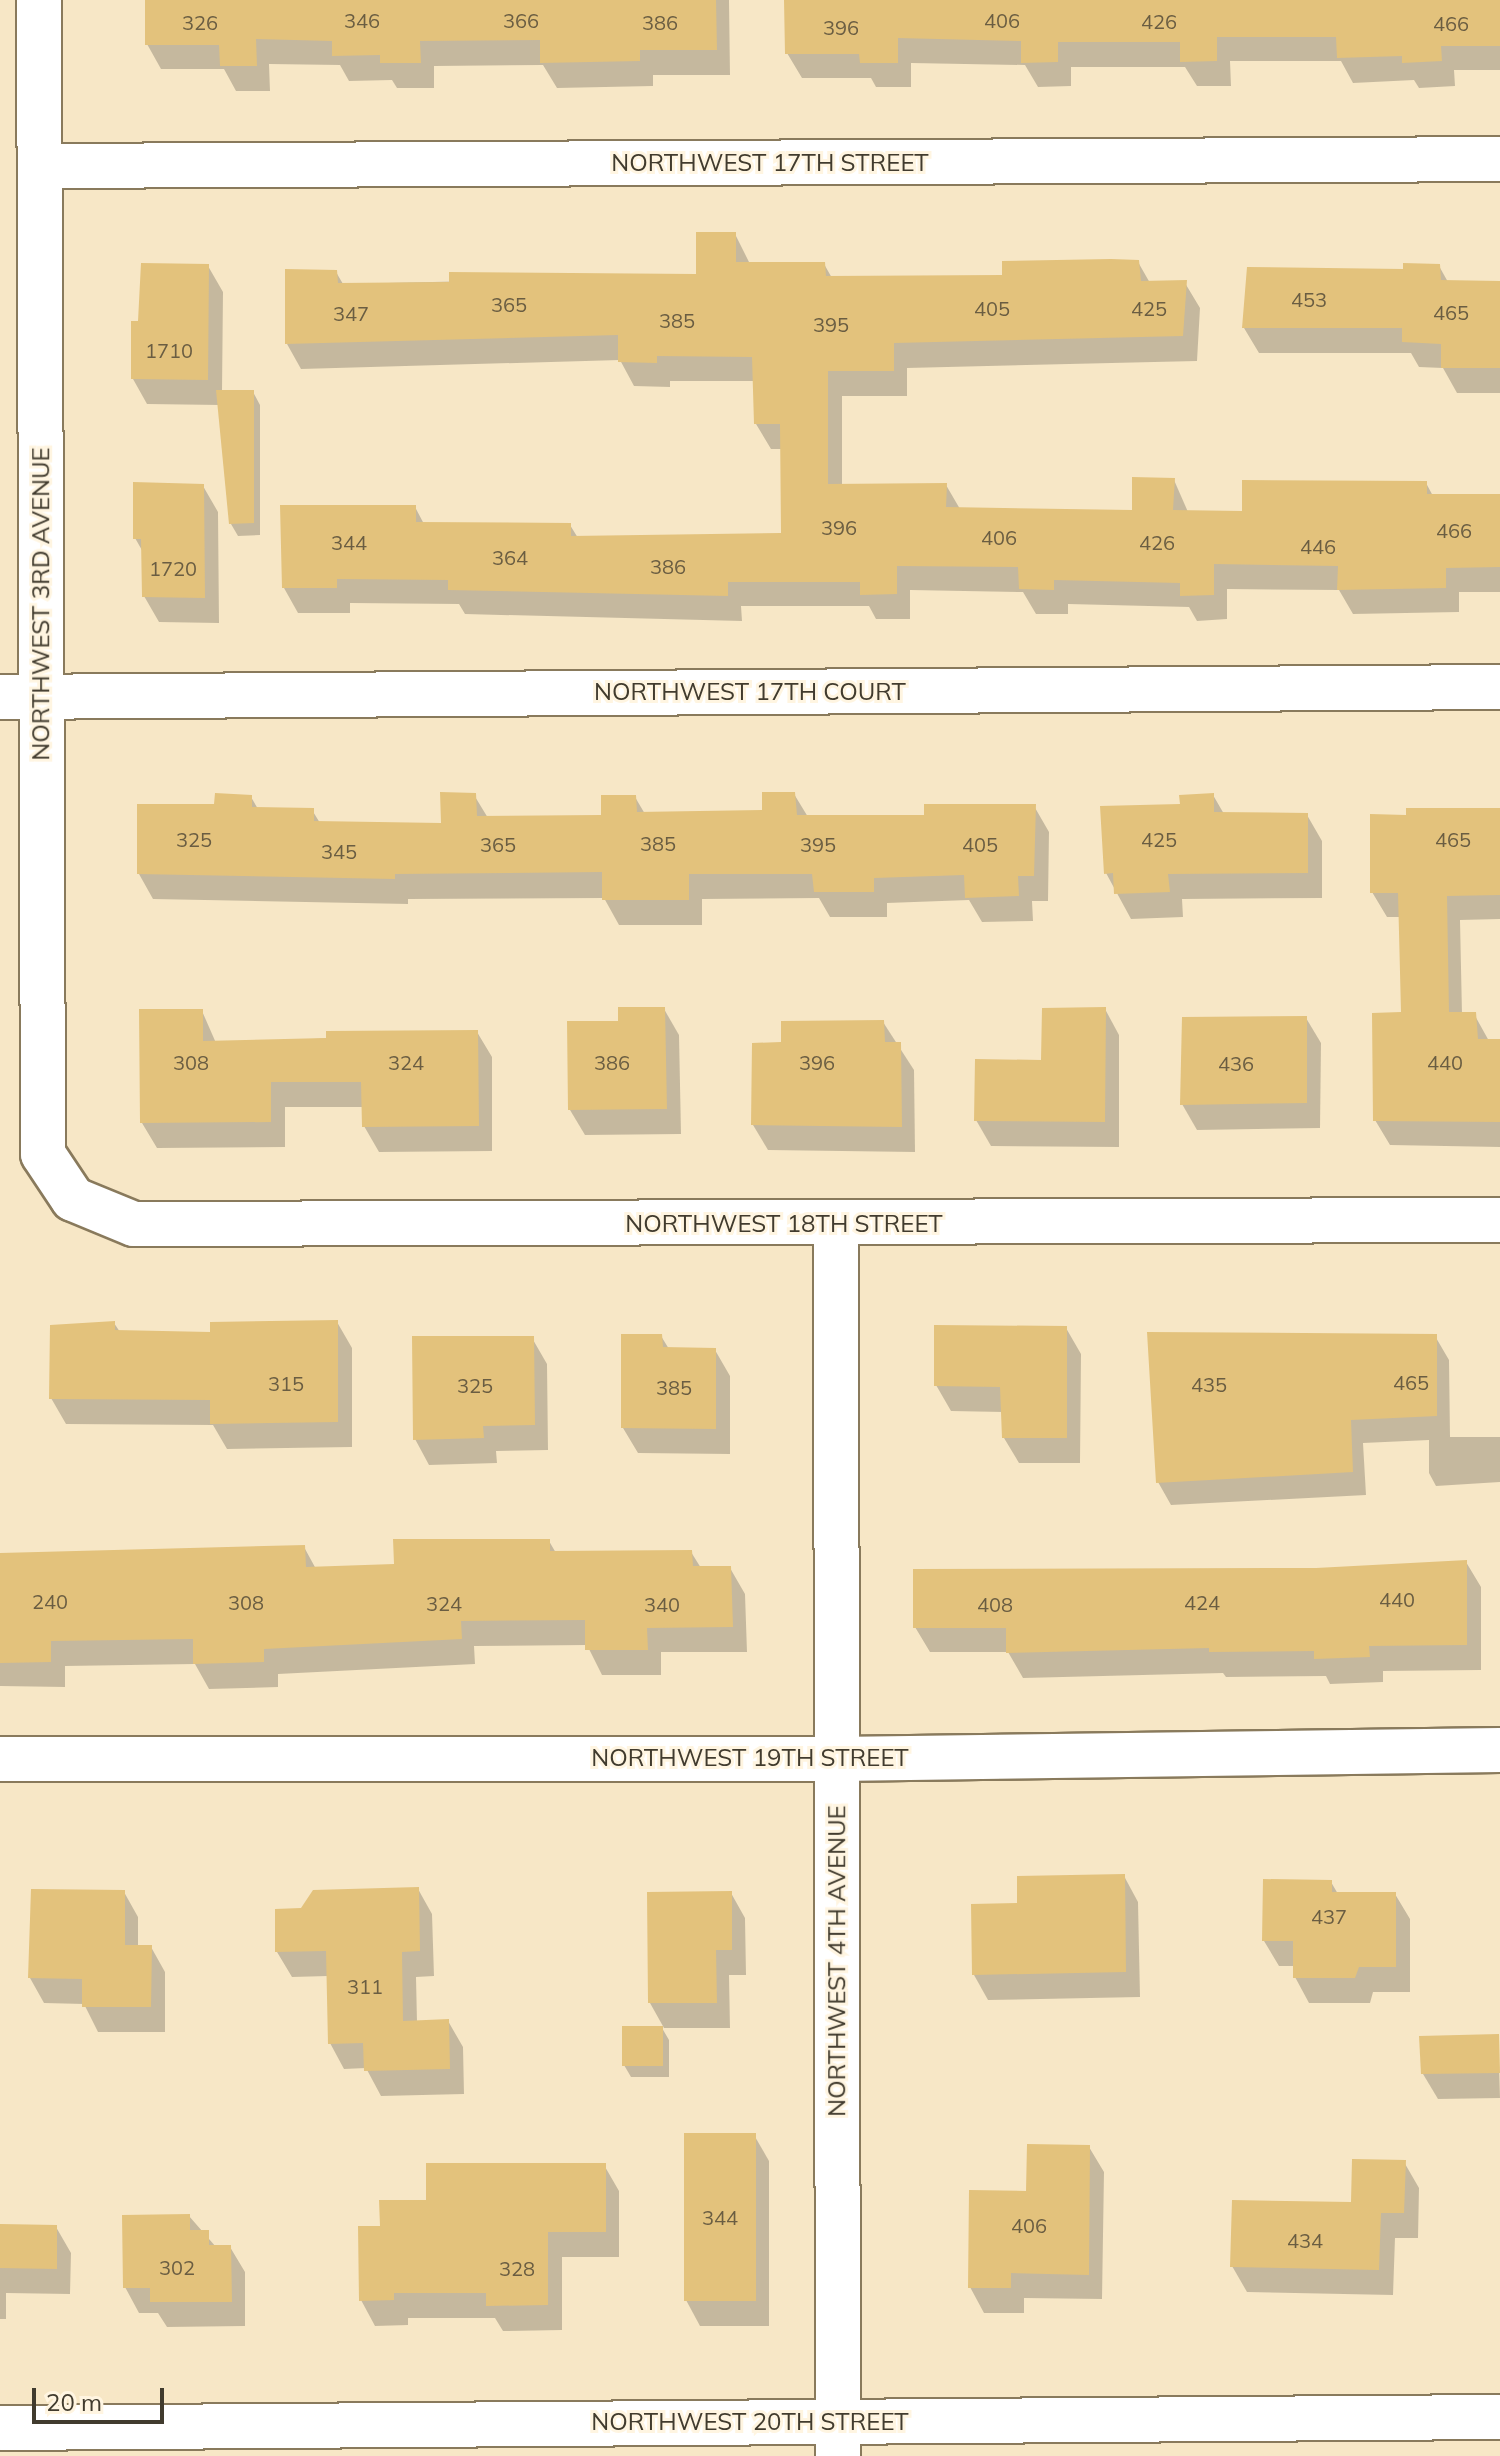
<!DOCTYPE html>
<html>
<head>
<meta charset="utf-8">
<style>
  body { margin:0 }
  #map { position:relative; width:1500px; height:2456px; overflow:hidden; background:#f7e7c6; font-family:Mulish,sans-serif }
  div>[style] { position:absolute }
  [style*='--x'] { left:calc(var(--x)*1px); top:calc(var(--y)*1px); width:calc(var(--w)*1px); rotate:calc(var(--a)*1deg) }
  .shadow>* { inset:0; background:#0003 }
  .building>* { inset:0; background:#e3c27c }
  .roads { filter:drop-shadow(2px 0 #897a5c) drop-shadow(-2px 0 #897a5c) drop-shadow(0 2px #897a5c) drop-shadow(0 -2px #897a5c) }
  .minor>* { height:44px; margin:-22px; padding:0 22px; transform-origin:22px; border-radius:22px; background:#fff }
  span { translate:-50% -50%; white-space:nowrap; text-align:center; line-height:1.15; -webkit-text-stroke:6px #fff5e1; paint-order:stroke }
  .number-label { font-size:20px; color:#6a5d42 }
  .number-label span { -webkit-text-stroke-width:0 }
  .street-label { font-size:24px; color:#413b2e }
  .scale { position:absolute; left:32px; top:2388px; width:132px; height:36px; box-sizing:border-box; border:4px solid #413b2e; border-top:0; padding-left:10px; font-size:24px; line-height:28px; white-space:nowrap; color:#413b2e; -webkit-text-stroke:6px #fff5e1; paint-order:stroke }
</style>
</head>
<body>
<div id="map">
  <div class="shadow">
    <i style="clip-path:polygon(147px 0,729px 0,730px 75px,653px 75px,653px 86px,557px 88px,543px 65px,434px 66px,434px 88px,397px 88px,392px 80px,349px 81px,340px 65px,269px 64px,270px 91px,236px 91px,224px 69px,161px 69px,147px 44px)"></i>
    <i style="clip-path:polygon(786px 0,1500px 0,1500px 70px,1454px 70px,1455px 86px,1419px 88px,1414px 80px,1353px 83px,1341px 61px,1230px 61px,1231px 86px,1197px 86px,1185px 67px,1071px 67px,1071px 86px,1038px 87px,1025px 65px,911px 63px,911px 87px,876px 87px,871px 78px,802px 78px,787px 53px)"></i>
    <i style="clip-path:polygon(735px 234px,750px 264px,824px 264px,832px 278px,1004px 277px,1138px 262px,1150px 283px,1185px 283px,1200px 308px,1197px 361px,907px 368px,907px 396px,842px 396px,842px 486px,946px 485px,960px 509px,1134px 512px,1174px 480px,1188px 512px,1244px 513px,1426px 483px,1433px 496px,1500px 496px,1500px 592px,1459px 592px,1459px 612px,1353px 614px,1339px 590px,1227px 589px,1227px 619px,1197px 621px,1189px 607px,1068px 604px,1068px 614px,1036px 614px,1023px 592px,910px 590px,910px 619px,876px 619px,869px 606px,741px 606px,742px 621px,465px 614px,459px 604px,350px 603px,350px 613px,298px 613px,284px 588px,415px 507px,424px 524px,570px 525px,578px 538px,783px 535px,782px 449px,771px 449px,756px 424px,755px 381px,670px 381px,670px 387px,634px 386px,620px 360px,301px 369px,287px 344px,336px 272px,343px 284px,698px 276px)"></i>
    <i style="clip-path:polygon(208px 266px,223px 292px,222px 392px,253px 392px,260px 405px,260px 535px,238px 536px,231px 524px,220px 405px,147px 404px,133px 379px,140px 323px)"></i>
    <i style="clip-path:polygon(1439px 266px,1448px 282px,1500px 283px,1500px 393px,1457px 393px,1443px 368px,1419px 367px,1411px 353px,1259px 353px,1244px 328px,1405px 271px)"></i>
    <i style="clip-path:polygon(203px 486px,218px 512px,219px 623px,159px 622px,144px 596px,143px 552px,135px 538px)"></i>
    <i style="clip-path:polygon(794px 794px,808px 817px,926px 817px,1034px 806px,1049px 832px,1048px 901px,1032px 901px,1033px 921px,982px 922px,969px 900px,887px 903px,887px 917px,830px 917px,819px 898px,702px 899px,702px 925px,619px 925px,604px 898px,408px 899px,408px 904px,153px 899px,139px 874px,216px 806px,251px 797px,258px 809px,312px 810px,320px 823px,443px 825px,474px 795px,488px 818px,603px 817px,635px 797px,645px 814px,765px 812px)"></i>
    <i style="clip-path:polygon(1213px 795px,1224px 814px,1307px 815px,1322px 841px,1322px 898px,1182px 899px,1183px 917px,1131px 919px,1106px 873px,1182px 806px)"></i>
    <i style="clip-path:polygon(1500px 810px,1500px 919px,1460px 920px,1462px 1014px,1474px 1014px,1489px 1041px,1500px 1041px,1500px 1147px,1390px 1145px,1375px 1120px,1403px 1014px,1401px 917px,1387px 917px,1372px 892px,1408px 817px)"></i>
    <i style="clip-path:polygon(664px 1009px,679px 1035px,681px 1134px,585px 1135px,570px 1110px,620px 1023px)"></i>
    <i style="clip-path:polygon(1105px 1009px,1119px 1035px,1119px 1147px,991px 1146px,976px 1120px)"></i>
    <i style="clip-path:polygon(202px 1011px,216px 1043px,477px 1032px,492px 1057px,492px 1151px,379px 1152px,364px 1126px,363px 1107px,285px 1107px,285px 1147px,157px 1148px,142px 1123px)"></i>
    <i style="clip-path:polygon(1306px 1018px,1321px 1043px,1320px 1128px,1197px 1130px,1182px 1104px)"></i>
    <i style="clip-path:polygon(883px 1022px,914px 1070px,915px 1152px,768px 1150px,753px 1125px,783px 1044px)"></i>
    <i style="clip-path:polygon(337px 1322px,352px 1348px,352px 1447px,227px 1449px,213px 1425px,66px 1424px,51px 1398px,114px 1323px,120px 1332px,212px 1334px)"></i>
    <i style="clip-path:polygon(1066px 1328px,1081px 1354px,1080px 1463px,1019px 1463px,1004px 1438px,1003px 1412px,951px 1411px,936px 1385px)"></i>
    <i style="clip-path:polygon(661px 1336px,669px 1349px,715px 1350px,730px 1376px,730px 1454px,638px 1453px,623px 1428px)"></i>
    <i style="clip-path:polygon(1435px 1336px,1449px 1360px,1450px 1437px,1500px 1437px,1500px 1482px,1436px 1486px,1429px 1473px,1429px 1440px,1363px 1443px,1366px 1495px,1171px 1505px,1158px 1482px)"></i>
    <i style="clip-path:polygon(532px 1338px,547px 1364px,548px 1450px,496px 1451px,497px 1463px,429px 1465px,415px 1439px)"></i>
    <i style="clip-path:polygon(549px 1541px,556px 1553px,691px 1552px,701px 1568px,730px 1568px,745px 1594px,747px 1652px,661px 1652px,661px 1675px,602px 1675px,587px 1645px,474px 1646px,475px 1664px,278px 1674px,278px 1687px,209px 1689px,195px 1664px,65px 1666px,65px 1687px,0 1686px,0 1555px,304px 1547px,316px 1569px,396px 1566px)"></i>
    <i style="clip-path:polygon(1466px 1562px,1481px 1587px,1481px 1670px,1383px 1671px,1383px 1682px,1330px 1684px,1326px 1676px,1226px 1677px,1223px 1673px,1023px 1678px,1008px 1652px,930px 1652px,915px 1627px,1316px 1570px)"></i>
    <i style="clip-path:polygon(1124px 1876px,1138px 1902px,1140px 1997px,988px 2000px,974px 1975px,1019px 1905px)"></i>
    <i style="clip-path:polygon(1331px 1882px,1338px 1894px,1395px 1894px,1410px 1919px,1410px 1992px,1373px 1992px,1370px 2003px,1309px 2003px,1295px 1977px,1295px 1966px,1279px 1966px,1264px 1941px)"></i>
    <i style="clip-path:polygon(418px 1889px,432px 1914px,434px 1976px,416px 1977px,417px 2022px,448px 2021px,463px 2047px,464px 2094px,381px 2096px,366px 2068px,344px 2069px,330px 2043px,328px 1976px,292px 1977px,277px 1952px,302px 1910px)"></i>
    <i style="clip-path:polygon(124px 1892px,138px 1917px,138px 1947px,151px 1947px,165px 1972px,165px 2032px,98px 2032px,84px 2004px,44px 2003px,30px 1978px)"></i>
    <i style="clip-path:polygon(731px 1893px,745px 1918px,746px 1975px,729px 1975px,730px 2028px,662px 2028px,669px 2040px,669px 2077px,631px 2077px,624px 2065px,624px 2028px,664px 2028px,650px 2003px)"></i>
    <i style="clip-path:polygon(1498px 2036px,1500px 2098px,1438px 2099px,1423px 2074px)"></i>
    <i style="clip-path:polygon(754px 2135px,769px 2161px,769px 2326px,700px 2326px,686px 2300px)"></i>
    <i style="clip-path:polygon(1089px 2147px,1104px 2172px,1102px 2299px,1024px 2298px,1024px 2313px,984px 2313px,970px 2287px,1028px 2193px)"></i>
    <i style="clip-path:polygon(1404px 2162px,1419px 2188px,1418px 2238px,1395px 2238px,1393px 2295px,1247px 2292px,1232px 2266px,1353px 2205px)"></i>
    <i style="clip-path:polygon(604px 2165px,619px 2191px,619px 2257px,562px 2257px,562px 2330px,503px 2331px,495px 2318px,408px 2318px,408px 2325px,375px 2326px,361px 2300px,382px 2228px,428px 2202px)"></i>
    <i style="clip-path:polygon(189px 2216px,216px 2247px,230px 2247px,245px 2272px,245px 2326px,167px 2327px,158px 2313px,139px 2313px,125px 2287px)"></i>
    <i style="clip-path:polygon(0 2226px,56px 2227px,71px 2253px,70px 2294px,6px 2293px,6px 2319px,0 2319px)"></i>
  </div>
  <div class="building">
    <i style="clip-path:polygon(145px 0,716px 0,717px 50px,640px 50px,640px 61px,540px 63px,540px 40px,420px 41px,421px 63px,380px 63px,380px 55px,332px 56px,332px 41px,256px 39px,257px 66px,220px 66px,219px 45px,145px 45px)"></i>
    <i style="clip-path:polygon(784px 0,1500px 0,1500px 46px,1441px 46px,1442px 61px,1402px 63px,1402px 56px,1337px 58px,1336px 37px,1217px 37px,1217px 61px,1180px 62px,1180px 42px,1058px 42px,1058px 62px,1021px 63px,1021px 41px,898px 38px,898px 63px,860px 63px,859px 54px,785px 54px)"></i>
    <i style="clip-path:polygon(696px 232px,736px 232px,736px 262px,825px 262px,826px 276px,1002px 275px,1002px 261px,1111px 259px,1139px 260px,1141px 281px,1187px 280px,1183px 336px,894px 343px,894px 371px,828px 371px,828px 484px,947px 483px,946px 507px,1132px 510px,1132px 477px,1175px 478px,1173px 510px,1242px 511px,1242px 480px,1427px 481px,1427px 494px,1500px 494px,1500px 567px,1446px 568px,1446px 588px,1337px 590px,1338px 566px,1214px 564px,1214px 595px,1180px 596px,1180px 583px,1054px 580px,1054px 590px,1019px 589px,1018px 567px,897px 566px,897px 594px,860px 595px,860px 582px,728px 582px,728px 596px,448px 590px,448px 580px,337px 579px,337px 588px,282px 588px,280px 505px,416px 505px,416px 522px,571px 523px,571px 536px,781px 533px,780px 424px,754px 424px,752px 357px,657px 356px,657px 363px,618px 362px,618px 335px,285px 344px,285px 269px,337px 270px,338px 283px,449px 282px,449px 272px,696px 274px)"></i>
    <i style="clip-path:polygon(141px 263px,209px 264px,208px 380px,131px 379px,131px 321px,138px 321px)"></i>
    <i style="clip-path:polygon(1403px 263px,1440px 264px,1441px 280px,1500px 281px,1500px 368px,1441px 368px,1441px 344px,1402px 342px,1402px 328px,1242px 328px,1247px 267px,1403px 269px)"></i>
    <i style="clip-path:polygon(216px 390px,254px 390px,254px 523px,229px 524px)"></i>
    <i style="clip-path:polygon(133px 482px,204px 484px,205px 598px,142px 597px,141px 539px,133px 539px)"></i>
    <i style="clip-path:polygon(440px 792px,476px 793px,477px 816px,601px 815px,601px 795px,636px 795px,637px 812px,762px 810px,762px 792px,795px 792px,797px 815px,924px 815px,924px 804px,1036px 804px,1034px 876px,1018px 876px,1019px 896px,965px 898px,964px 875px,874px 878px,874px 892px,814px 892px,812px 874px,689px 874px,689px 900px,602px 900px,602px 872px,395px 874px,395px 879px,137px 874px,137px 804px,214px 804px,215px 793px,252px 795px,252px 807px,314px 808px,314px 821px,441px 823px)"></i>
    <i style="clip-path:polygon(1214px 793px,1214px 812px,1308px 813px,1308px 873px,1168px 874px,1170px 892px,1114px 894px,1113px 873px,1104px 874px,1100px 806px,1180px 804px,1179px 795px)"></i>
    <i style="clip-path:polygon(1406px 808px,1500px 808px,1500px 895px,1447px 896px,1449px 1012px,1476px 1012px,1478px 1039px,1500px 1039px,1500px 1122px,1373px 1121px,1372px 1013px,1401px 1012px,1398px 893px,1370px 893px,1370px 814px,1406px 815px)"></i>
    <i style="clip-path:polygon(618px 1007px,665px 1007px,667px 1109px,568px 1110px,567px 1021px,618px 1021px)"></i>
    <i style="clip-path:polygon(1106px 1007px,1105px 1122px,974px 1121px,975px 1059px,1041px 1060px,1042px 1008px)"></i>
    <i style="clip-path:polygon(139px 1009px,203px 1009px,203px 1041px,326px 1038px,326px 1031px,478px 1030px,479px 1126px,362px 1127px,361px 1082px,271px 1082px,271px 1122px,140px 1123px)"></i>
    <i style="clip-path:polygon(1307px 1016px,1307px 1103px,1180px 1105px,1182px 1017px)"></i>
    <i style="clip-path:polygon(884px 1020px,885px 1042px,901px 1042px,902px 1127px,751px 1125px,752px 1043px,781px 1042px,781px 1021px)"></i>
    <i style="clip-path:polygon(338px 1320px,338px 1422px,210px 1424px,210px 1400px,49px 1399px,50px 1325px,115px 1321px,115px 1330px,210px 1332px,210px 1322px)"></i>
    <i style="clip-path:polygon(934px 1325px,1067px 1326px,1067px 1438px,1002px 1438px,1000px 1387px,934px 1386px)"></i>
    <i style="clip-path:polygon(1147px 1332px,1437px 1334px,1437px 1416px,1351px 1420px,1353px 1472px,1156px 1483px)"></i>
    <i style="clip-path:polygon(621px 1334px,662px 1334px,663px 1347px,716px 1348px,716px 1429px,621px 1428px)"></i>
    <i style="clip-path:polygon(412px 1336px,534px 1336px,535px 1425px,483px 1426px,484px 1438px,413px 1440px)"></i>
    <i style="clip-path:polygon(393px 1539px,550px 1539px,550px 1551px,692px 1550px,693px 1566px,731px 1566px,733px 1627px,647px 1628px,648px 1650px,585px 1650px,585px 1620px,461px 1621px,462px 1639px,264px 1649px,264px 1662px,193px 1664px,193px 1639px,51px 1641px,51px 1662px,0 1663px,0 1553px,305px 1545px,306px 1567px,394px 1564px)"></i>
    <i style="clip-path:polygon(1467px 1560px,1467px 1645px,1369px 1646px,1370px 1657px,1314px 1659px,1314px 1651px,1209px 1652px,1209px 1648px,1006px 1653px,1006px 1628px,913px 1628px,913px 1569px,1316px 1568px)"></i>
    <i style="clip-path:polygon(1125px 1874px,1126px 1972px,972px 1975px,971px 1904px,1017px 1903px,1017px 1876px)"></i>
    <i style="clip-path:polygon(1263px 1879px,1332px 1880px,1332px 1892px,1396px 1892px,1396px 1967px,1359px 1967px,1355px 1978px,1293px 1978px,1293px 1941px,1262px 1941px)"></i>
    <i style="clip-path:polygon(419px 1887px,420px 1951px,402px 1952px,403px 2021px,449px 2019px,450px 2069px,364px 2071px,363px 2043px,328px 2044px,326px 1951px,275px 1952px,275px 1909px,301px 1908px,313px 1890px)"></i>
    <i style="clip-path:polygon(31px 1889px,125px 1890px,125px 1945px,152px 1945px,151px 2007px,82px 2007px,82px 1979px,28px 1978px)"></i>
    <i style="clip-path:polygon(732px 1891px,732px 1950px,716px 1950px,717px 2003px,648px 2003px,647px 1892px)"></i>
    <i style="clip-path:polygon(622px 2026px,663px 2026px,663px 2066px,622px 2066px)"></i>
    <i style="clip-path:polygon(1499px 2034px,1500px 2073px,1421px 2074px,1419px 2036px)"></i>
    <i style="clip-path:polygon(684px 2133px,756px 2133px,756px 2301px,684px 2301px)"></i>
    <i style="clip-path:polygon(1027px 2144px,1090px 2145px,1089px 2275px,1011px 2273px,1011px 2288px,968px 2288px,969px 2190px,1026px 2191px)"></i>
    <i style="clip-path:polygon(1352px 2159px,1406px 2160px,1404px 2213px,1381px 2213px,1379px 2270px,1230px 2267px,1232px 2200px,1351px 2202px)"></i>
    <i style="clip-path:polygon(426px 2163px,606px 2163px,606px 2232px,548px 2232px,548px 2305px,486px 2306px,486px 2293px,394px 2293px,394px 2300px,359px 2301px,358px 2226px,380px 2226px,379px 2200px,426px 2200px)"></i>
    <i style="clip-path:polygon(190px 2214px,190px 2230px,209px 2230px,209px 2245px,231px 2245px,232px 2302px,150px 2302px,150px 2288px,123px 2288px,122px 2215px)"></i>
    <i style="clip-path:polygon(0 2224px,57px 2225px,57px 2269px,0 2268px)"></i>
  </div>
  <div class="roads">
    <div class="minor">
      <i style="--x:39;--y:0;--w:1154;--a:89.8"></i>
      <i style="--x:43;--y:1154;--w:54;--a:56.3"></i>
      <i style="--x:73;--y:1199;--w:66;--a:22.3"></i>
      <i style="--x:134;--y:1224;--w:1366;--a:-0.17"></i>
      <i style="--x:40;--y:166;--w:1460;--a:-0.27"></i>
      <i style="--x:0;--y:697;--w:1500;--a:-0.38"></i>
      <i style="--x:836;--y:1225;--w:1231;--a:89.91"></i>
      <i style="--x:0;--y:1759;--w:837;--a:0"></i>
      <i style="--x:837;--y:1759;--w:663;--a:-0.78"></i>
      <i style="--x:0;--y:2428;--w:1500;--a:-0.42"></i>
    </div>
  </div>
  <div class="number-label">
    <span style="left:362px;top:20px">346</span>
    <span style="left:521px;top:20px">366</span>
    <span style="left:1002px;top:20px">406</span>
    <span style="left:1159px;top:21px">426</span>
    <span style="left:200px;top:22px">326</span>
    <span style="left:660px;top:22px">386</span>
    <span style="left:1451px;top:23px">466</span>
    <span style="left:841px;top:27px">396</span>
    <span style="left:1309px;top:299px">453</span>
    <span style="left:509px;top:304px">365</span>
    <span style="left:992px;top:308px">405</span>
    <span style="left:1149px;top:308px">425</span>
    <span style="left:1451px;top:312px">465</span>
    <span style="left:351px;top:313px">347</span>
    <span style="left:677px;top:320px">385</span>
    <span style="left:831px;top:324px">395</span>
    <span style="left:169px;top:350px">1710</span>
    <span style="left:839px;top:527px">396</span>
    <span style="left:1454px;top:530px">466</span>
    <span style="left:999px;top:537px">406</span>
    <span style="left:349px;top:542px">344</span>
    <span style="left:1157px;top:542px">426</span>
    <span style="left:1318px;top:546px">446</span>
    <span style="left:510px;top:557px">364</span>
    <span style="left:668px;top:566px">386</span>
    <span style="left:173px;top:568px">1720</span>
    <span style="left:194px;top:839px">325</span>
    <span style="left:1159px;top:839px">425</span>
    <span style="left:1453px;top:839px">465</span>
    <span style="left:658px;top:843px">385</span>
    <span style="left:498px;top:844px">365</span>
    <span style="left:818px;top:844px">395</span>
    <span style="left:980px;top:844px">405</span>
    <span style="left:339px;top:851px">345</span>
    <span style="left:191px;top:1062px">308</span>
    <span style="left:406px;top:1062px">324</span>
    <span style="left:612px;top:1062px">386</span>
    <span style="left:817px;top:1062px">396</span>
    <span style="left:1445px;top:1062px">440</span>
    <span style="left:1236px;top:1063px">436</span>
    <span style="left:1411px;top:1382px">465</span>
    <span style="left:286px;top:1383px">315</span>
    <span style="left:1209px;top:1384px">435</span>
    <span style="left:475px;top:1385px">325</span>
    <span style="left:674px;top:1387px">385</span>
    <span style="left:1397px;top:1599px">440</span>
    <span style="left:50px;top:1601px">240</span>
    <span style="left:246px;top:1602px">308</span>
    <span style="left:1202px;top:1602px">424</span>
    <span style="left:444px;top:1603px">324</span>
    <span style="left:662px;top:1604px">340</span>
    <span style="left:995px;top:1604px">408</span>
    <span style="left:1329px;top:1916px">437</span>
    <span style="left:365px;top:1986px">311</span>
    <span style="left:720px;top:2217px">344</span>
    <span style="left:1029px;top:2225px">406</span>
    <span style="left:1305px;top:2240px">434</span>
    <span style="left:177px;top:2267px">302</span>
    <span style="left:517px;top:2268px">328</span>
  </div>
  <div class="street-label">
    <span style="left:770px;top:163px">NORTHWEST 17TH STREET</span>
    <span style="left:41px;top:604px;rotate:-90deg">NORTHWEST 3RD AVENUE</span>
    <span style="left:750px;top:692px">NORTHWEST 17TH COURT</span>
    <span style="left:784px;top:1224px">NORTHWEST 18TH STREET</span>
    <span style="left:750px;top:1758px">NORTHWEST 19TH STREET</span>
    <span style="left:837px;top:1961px;rotate:-90deg">NORTHWEST 4TH AVENUE</span>
    <span style="left:750px;top:2422px">NORTHWEST 20TH STREET</span>
  </div>
  <div class="scale">20 m</div>
</div>
</body>
</html>
